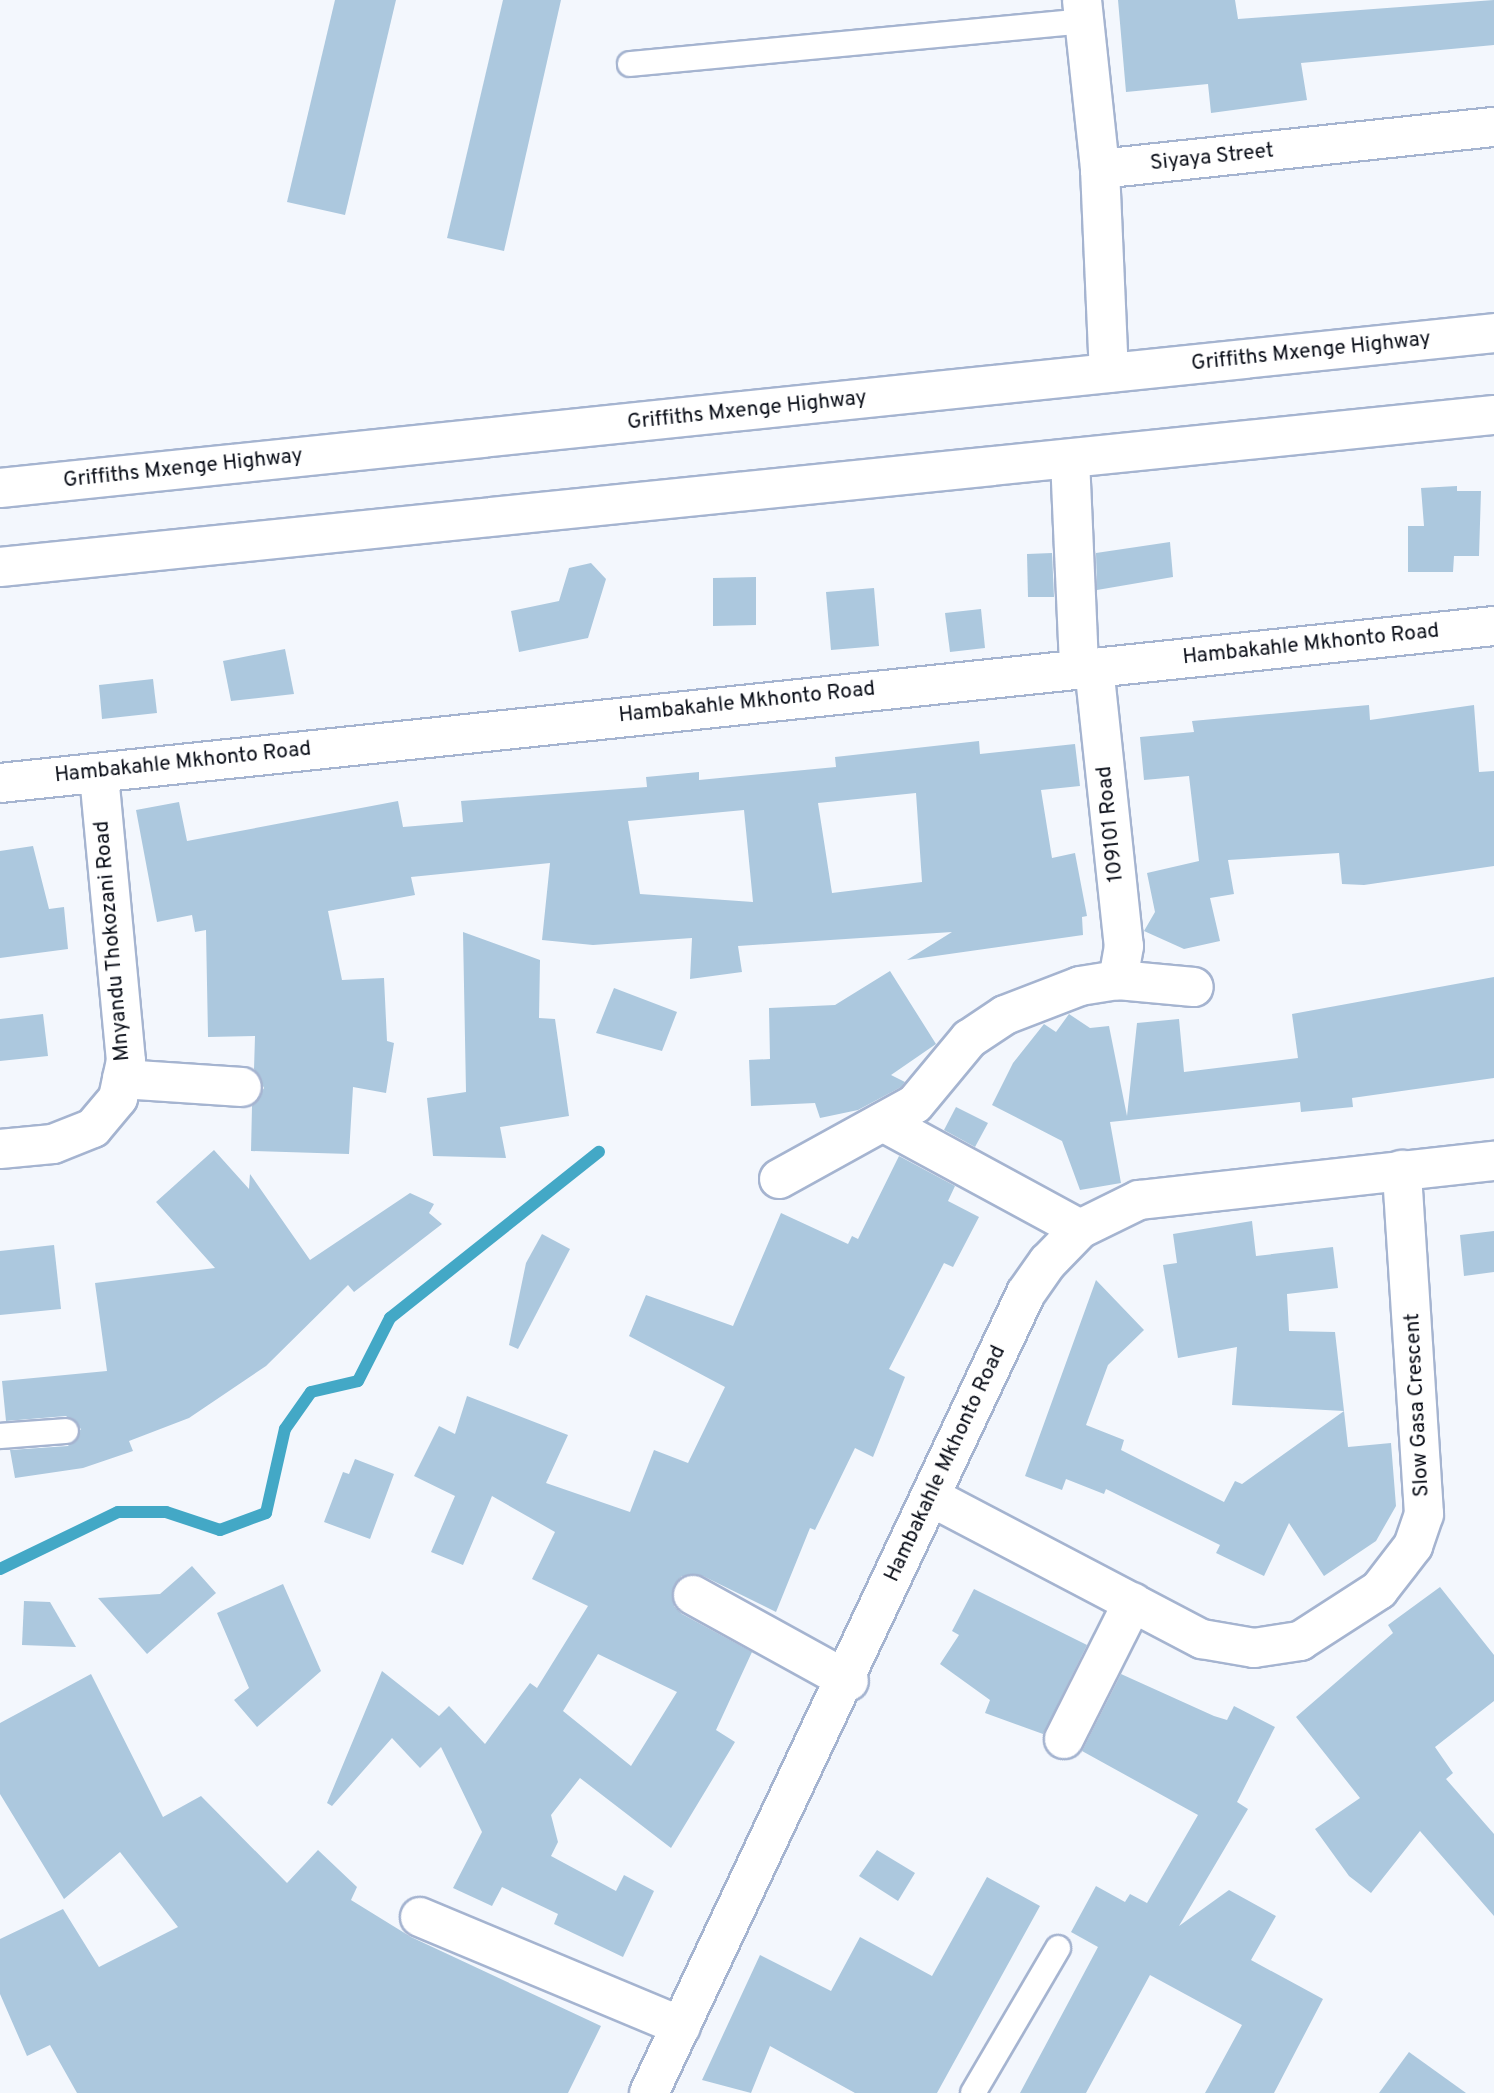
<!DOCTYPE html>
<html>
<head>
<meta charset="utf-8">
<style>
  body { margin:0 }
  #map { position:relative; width:1494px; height:2093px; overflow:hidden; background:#f3f7fd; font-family:Overpass,sans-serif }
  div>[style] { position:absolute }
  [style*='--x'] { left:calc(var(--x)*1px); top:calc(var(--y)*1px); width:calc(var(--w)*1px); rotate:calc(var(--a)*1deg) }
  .stream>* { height:12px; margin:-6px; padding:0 6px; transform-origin:6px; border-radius:6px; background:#43a8c6 }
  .building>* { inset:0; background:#acc8de }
  .roads { filter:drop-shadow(2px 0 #a5b4d0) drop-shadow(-2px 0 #a5b4d0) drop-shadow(0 2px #a5b4d0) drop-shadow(0 -2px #a5b4d0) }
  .service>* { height:24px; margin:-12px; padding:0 12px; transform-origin:12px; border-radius:12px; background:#fff }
  .minor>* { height:38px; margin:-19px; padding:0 19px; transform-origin:19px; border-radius:19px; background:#fff }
  .tertiary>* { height:38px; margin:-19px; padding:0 19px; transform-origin:19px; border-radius:19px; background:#fff }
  span { translate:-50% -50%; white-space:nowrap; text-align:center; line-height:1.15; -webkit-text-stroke:6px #fff; paint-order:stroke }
  .street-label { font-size:21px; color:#070b15 }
</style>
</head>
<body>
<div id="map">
  <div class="stream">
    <i style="--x:0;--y:1569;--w:131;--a:-25.8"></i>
    <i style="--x:118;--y:1512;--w:48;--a:0"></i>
    <i style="--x:166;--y:1512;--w:57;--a:18.4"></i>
    <i style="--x:220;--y:1530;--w:49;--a:-20.3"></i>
    <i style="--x:266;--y:1513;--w:86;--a:-77.3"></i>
    <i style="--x:285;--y:1429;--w:45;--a:-54.9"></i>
    <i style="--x:311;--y:1392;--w:48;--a:-13.2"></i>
    <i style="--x:358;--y:1381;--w:71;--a:-63.1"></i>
    <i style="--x:390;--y:1318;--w:267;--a:-38.5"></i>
  </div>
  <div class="building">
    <i style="clip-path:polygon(335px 0,396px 0,345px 215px,287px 202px)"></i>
    <i style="clip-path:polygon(503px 0,561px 0,504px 251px,447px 238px)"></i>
    <i style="clip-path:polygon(1118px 0,1235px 0,1238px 19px,1494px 0,1494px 45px,1301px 63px,1307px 100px,1211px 113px,1208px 84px,1126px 92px)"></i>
    <i style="clip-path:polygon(1457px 486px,1457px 491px,1481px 491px,1479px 556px,1454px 556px,1453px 572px,1408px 572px,1408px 526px,1424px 526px,1421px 488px)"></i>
    <i style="clip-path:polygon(1170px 542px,1173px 577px,1097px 590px,1096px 553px)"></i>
    <i style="clip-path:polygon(1052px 553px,1054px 597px,1028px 597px,1027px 554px)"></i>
    <i style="clip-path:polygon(591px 563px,606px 579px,588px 638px,519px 652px,511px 611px,559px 601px,569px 568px)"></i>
    <i style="clip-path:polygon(756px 577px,756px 625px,713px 626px,713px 578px)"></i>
    <i style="clip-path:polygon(874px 588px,879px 646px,831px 650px,826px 592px)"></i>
    <i style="clip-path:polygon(981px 609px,985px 648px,950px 652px,945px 613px)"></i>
    <i style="clip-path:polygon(285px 649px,294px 694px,231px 701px,223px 661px)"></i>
    <i style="clip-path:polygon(153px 679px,157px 713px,102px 719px,99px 685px)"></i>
    <i style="clip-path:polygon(1369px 705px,1370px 720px,1474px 705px,1479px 772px,1494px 771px,1494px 866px,1364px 885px,1342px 884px,1339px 853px,1228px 860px,1234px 894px,1210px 898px,1220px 941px,1184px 949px,1144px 931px,1155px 912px,1147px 873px,1199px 861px,1189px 776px,1144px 780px,1140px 737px,1194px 732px,1192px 721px)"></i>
    <i style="clip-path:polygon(evenodd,979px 741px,980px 754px,1075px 744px,1080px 786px,1041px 790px,1052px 858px,1075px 853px,1087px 916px,1082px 917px,1083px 935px,907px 960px,952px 932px,738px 946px,742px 972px,690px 979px,692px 938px,593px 945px,542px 940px,550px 863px,411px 877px,415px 895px,328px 911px,342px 980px,384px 978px,387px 1041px,394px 1043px,386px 1093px,353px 1087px,349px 1154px,251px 1151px,252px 1106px,264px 1088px,254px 1069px,255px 1036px,208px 1037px,206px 930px,195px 932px,192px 915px,157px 922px,136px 810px,179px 802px,187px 841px,398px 801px,403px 827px,463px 822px,461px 801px,647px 787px,646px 777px,699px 772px,699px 780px,836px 767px,835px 757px,979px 741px,916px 793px,922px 882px,832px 893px,818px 803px,916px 793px,979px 741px,744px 810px,753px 902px,640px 894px,628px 821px,744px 810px)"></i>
    <i style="clip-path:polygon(33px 846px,49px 909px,64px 907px,68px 949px,0 958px,0 851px)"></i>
    <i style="clip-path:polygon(463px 932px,540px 960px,539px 1018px,555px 1019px,569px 1116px,500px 1127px,506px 1158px,433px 1156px,427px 1098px,466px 1092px)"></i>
    <i style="clip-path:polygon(890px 971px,936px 1044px,891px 1075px,905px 1082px,901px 1087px,858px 1110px,820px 1118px,815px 1103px,751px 1106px,749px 1060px,770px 1059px,769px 1008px,835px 1005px)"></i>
    <i style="clip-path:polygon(1494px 977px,1494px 1078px,1352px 1098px,1353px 1107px,1301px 1112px,1300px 1102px,1110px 1122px,1121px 1183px,1080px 1190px,1062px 1141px,992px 1105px,1013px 1063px,1044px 1024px,1056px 1032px,1069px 1014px,1090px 1028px,1109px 1026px,1127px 1116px,1137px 1023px,1179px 1019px,1184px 1072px,1298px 1058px,1292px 1014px)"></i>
    <i style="clip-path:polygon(614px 988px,677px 1012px,662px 1051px,596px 1033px)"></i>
    <i style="clip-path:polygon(43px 1014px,48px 1056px,0 1061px,0 1019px)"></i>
    <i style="clip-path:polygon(956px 1107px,988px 1123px,975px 1147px,944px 1130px)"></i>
    <i style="clip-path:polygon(214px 1150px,249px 1189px,250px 1174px,310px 1260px,410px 1193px,434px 1204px,429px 1213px,442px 1224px,354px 1292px,348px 1285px,266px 1366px,189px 1418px,129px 1441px,133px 1451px,83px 1468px,15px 1478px,10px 1450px,68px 1446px,81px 1429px,66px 1416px,6px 1421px,2px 1381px,107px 1371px,95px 1283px,215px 1268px,156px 1202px)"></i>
    <i style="clip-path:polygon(evenodd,899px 1156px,955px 1186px,948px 1201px,979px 1217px,953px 1267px,944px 1263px,889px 1369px,905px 1377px,873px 1457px,855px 1448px,815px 1530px,810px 1528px,776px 1612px,703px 1576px,682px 1576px,674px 1585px,674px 1606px,682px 1614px,752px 1652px,716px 1730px,735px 1742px,671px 1848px,580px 1778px,551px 1815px,558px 1842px,551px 1856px,616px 1891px,624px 1875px,654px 1891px,623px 1957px,554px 1924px,558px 1914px,502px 1887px,492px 1906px,453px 1888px,482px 1832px,441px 1747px,420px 1768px,392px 1738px,332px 1806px,327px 1803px,382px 1671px,439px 1716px,449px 1706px,485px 1744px,530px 1683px,537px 1688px,588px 1606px,532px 1579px,555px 1532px,492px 1496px,463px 1565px,431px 1552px,455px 1496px,414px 1476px,439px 1426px,455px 1434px,467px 1396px,568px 1435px,546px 1483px,630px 1512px,654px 1450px,688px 1463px,725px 1387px,629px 1336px,646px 1295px,733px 1326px,781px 1213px,848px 1244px,852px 1236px,858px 1239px,899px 1156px,598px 1654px,677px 1692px,631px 1766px,563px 1711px,598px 1654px)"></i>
    <i style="clip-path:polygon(1252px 1221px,1256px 1256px,1333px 1247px,1338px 1288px,1287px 1294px,1289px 1331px,1335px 1332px,1344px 1411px,1232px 1405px,1237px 1347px,1178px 1358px,1163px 1265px,1177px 1263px,1173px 1234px)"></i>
    <i style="clip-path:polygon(1494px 1231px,1494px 1272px,1464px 1276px,1460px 1235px)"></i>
    <i style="clip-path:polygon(542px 1234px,570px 1249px,518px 1349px,509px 1345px,526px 1263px)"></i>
    <i style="clip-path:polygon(54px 1245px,61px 1309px,0 1315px,0 1251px)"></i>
    <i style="clip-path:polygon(1096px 1280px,1144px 1330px,1108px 1365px,1086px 1425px,1124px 1440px,1121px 1450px,1224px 1502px,1235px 1481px,1242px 1484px,1344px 1411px,1348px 1447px,1391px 1443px,1396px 1506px,1376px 1541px,1324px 1576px,1289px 1523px,1264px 1576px,1216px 1553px,1220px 1545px,1106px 1489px,1104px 1494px,1066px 1479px,1062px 1490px,1025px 1476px)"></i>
    <i style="clip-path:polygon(355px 1459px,394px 1474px,370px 1539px,324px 1522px,343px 1472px,349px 1474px)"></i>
    <i style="clip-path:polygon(192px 1566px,216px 1593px,147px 1654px,98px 1598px,160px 1594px)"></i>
    <i style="clip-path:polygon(283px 1584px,321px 1671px,257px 1727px,234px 1700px,249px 1688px,217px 1613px)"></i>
    <i style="clip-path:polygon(1440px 1587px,1494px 1655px,1494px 1701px,1435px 1747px,1453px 1773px,1446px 1779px,1494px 1834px,1494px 1916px,1420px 1831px,1371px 1893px,1349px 1876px,1315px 1829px,1360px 1798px,1296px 1717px,1393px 1633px,1388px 1625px)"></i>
    <i style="clip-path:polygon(974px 1589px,1087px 1645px,1043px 1734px,985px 1713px,990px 1700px,940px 1664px,959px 1635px,952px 1631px)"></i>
    <i style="clip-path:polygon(24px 1601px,50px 1602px,76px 1647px,22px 1645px)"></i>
    <i style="clip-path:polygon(91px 1674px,163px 1817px,201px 1796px,287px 1883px,318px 1850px,357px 1887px,351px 1900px,411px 1937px,601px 2026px,568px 2093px,77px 2093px,50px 2045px,27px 2056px,0 1994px,0 1939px,63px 1909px,99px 1967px,178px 1927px,120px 1852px,64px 1899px,0 1794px,0 1723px)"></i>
    <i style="clip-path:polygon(1121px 1674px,1214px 1716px,1227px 1720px,1234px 1706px,1275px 1727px,1237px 1802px,1248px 1809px,1179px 1926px,1229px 1890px,1276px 1916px,1251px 1960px,1323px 1999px,1274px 2093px,1205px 2093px,1242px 2025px,1150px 1975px,1086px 2093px,1020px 2093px,1098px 1947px,1071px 1932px,1096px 1886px,1125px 1902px,1130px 1894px,1147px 1903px,1198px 1815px,1082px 1751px)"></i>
    <i style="clip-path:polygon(877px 1850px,915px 1873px,898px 1901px,859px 1876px)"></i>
    <i style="clip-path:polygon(987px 1877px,1040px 1906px,937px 2093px,855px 2093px,770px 2046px,751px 2093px,702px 2080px,760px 1955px,831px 1991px,860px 1937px,932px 1976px)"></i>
    <i style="clip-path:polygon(1409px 2052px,1466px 2093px,1379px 2093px)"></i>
  </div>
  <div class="roads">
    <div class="service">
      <i style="--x:630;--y:64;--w:456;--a:-5.4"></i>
      <i style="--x:0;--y:1436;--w:66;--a:-4.3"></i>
      <i style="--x:973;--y:2093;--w:168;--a:-59.6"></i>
    </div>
    <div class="minor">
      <i style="--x:1082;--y:0;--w:170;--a:83.9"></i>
      <i style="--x:1100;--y:169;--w:396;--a:-6.1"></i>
      <i style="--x:1100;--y:169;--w:204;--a:87.5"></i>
      <i style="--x:1070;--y:459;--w:210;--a:87.5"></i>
      <i style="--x:1094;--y:667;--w:281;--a:83.9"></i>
      <i style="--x:1124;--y:946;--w:35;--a:100"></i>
      <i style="--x:0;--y:783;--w:1502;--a:-6"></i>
      <i style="--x:122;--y:1079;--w:120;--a:3.8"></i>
      <i style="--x:883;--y:1122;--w:224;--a:28.5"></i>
      <i style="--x:0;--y:1149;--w:53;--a:-5.4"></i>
      <i style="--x:53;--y:1144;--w:43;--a:-21.8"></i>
      <i style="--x:93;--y:1128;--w:39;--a:-50"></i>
      <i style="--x:118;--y:1098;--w:38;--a:-78"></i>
      <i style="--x:126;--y:1061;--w:288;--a:-95.4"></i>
      <i style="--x:779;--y:1179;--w:155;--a:-28.9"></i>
      <i style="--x:915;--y:1104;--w:85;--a:-50.3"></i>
      <i style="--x:969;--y:1039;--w:43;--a:-33.7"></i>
      <i style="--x:1005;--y:1015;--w:80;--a:-21.1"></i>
      <i style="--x:1080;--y:986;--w:38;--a:-9"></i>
      <i style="--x:1118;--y:980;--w:76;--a:5.3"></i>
      <i style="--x:931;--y:1497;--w:306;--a:27.7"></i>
      <i style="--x:1202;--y:1639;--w:53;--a:9.8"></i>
      <i style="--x:1254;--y:1648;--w:47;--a:-8.7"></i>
      <i style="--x:1300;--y:1641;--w:94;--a:-32.8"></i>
      <i style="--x:1379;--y:1590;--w:56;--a:-52.3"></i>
      <i style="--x:1413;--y:1546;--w:34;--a:-71"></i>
      <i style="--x:1424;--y:1514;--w:345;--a:-93.7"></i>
      <i style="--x:693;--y:1595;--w:178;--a:28.9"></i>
      <i style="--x:1064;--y:1739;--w:153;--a:-63.3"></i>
      <i style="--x:420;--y:1917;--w:283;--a:22.7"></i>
      <i style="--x:649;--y:2093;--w:884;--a:-64.77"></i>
      <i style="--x:1026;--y:1293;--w:38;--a:-55"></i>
      <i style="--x:1048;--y:1262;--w:46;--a:-45.9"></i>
      <i style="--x:1080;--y:1229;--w:66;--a:-26.2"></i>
      <i style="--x:1139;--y:1200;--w:357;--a:-6.3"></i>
    </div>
    <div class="tertiary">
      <i style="--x:0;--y:488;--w:1502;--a:-5.92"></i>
      <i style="--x:0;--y:567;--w:1502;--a:-5.81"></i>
    </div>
  </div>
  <div class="street-label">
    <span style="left:1212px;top:158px;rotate:-6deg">Siyaya Street</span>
    <span style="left:1311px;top:352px;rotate:-6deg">Griffiths Mxenge Highway</span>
    <span style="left:747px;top:411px;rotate:-6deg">Griffiths Mxenge Highway</span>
    <span style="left:183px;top:469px;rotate:-6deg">Griffiths Mxenge Highway</span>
    <span style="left:1311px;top:645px;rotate:-6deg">Hambakahle Mkhonto Road</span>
    <span style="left:747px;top:703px;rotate:-6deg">Hambakahle Mkhonto Road</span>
    <span style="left:183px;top:763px;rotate:-6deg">Hambakahle Mkhonto Road</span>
    <span style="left:1111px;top:824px;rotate:-96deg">109101 Road</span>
    <span style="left:113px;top:941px;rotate:-95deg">Mnyandu Thokozani Road</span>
    <span style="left:1418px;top:1405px;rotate:-93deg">Slow Gasa Crescent</span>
    <span style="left:946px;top:1464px;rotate:-65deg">Hambakahle Mkhonto Road</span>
  </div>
</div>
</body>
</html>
